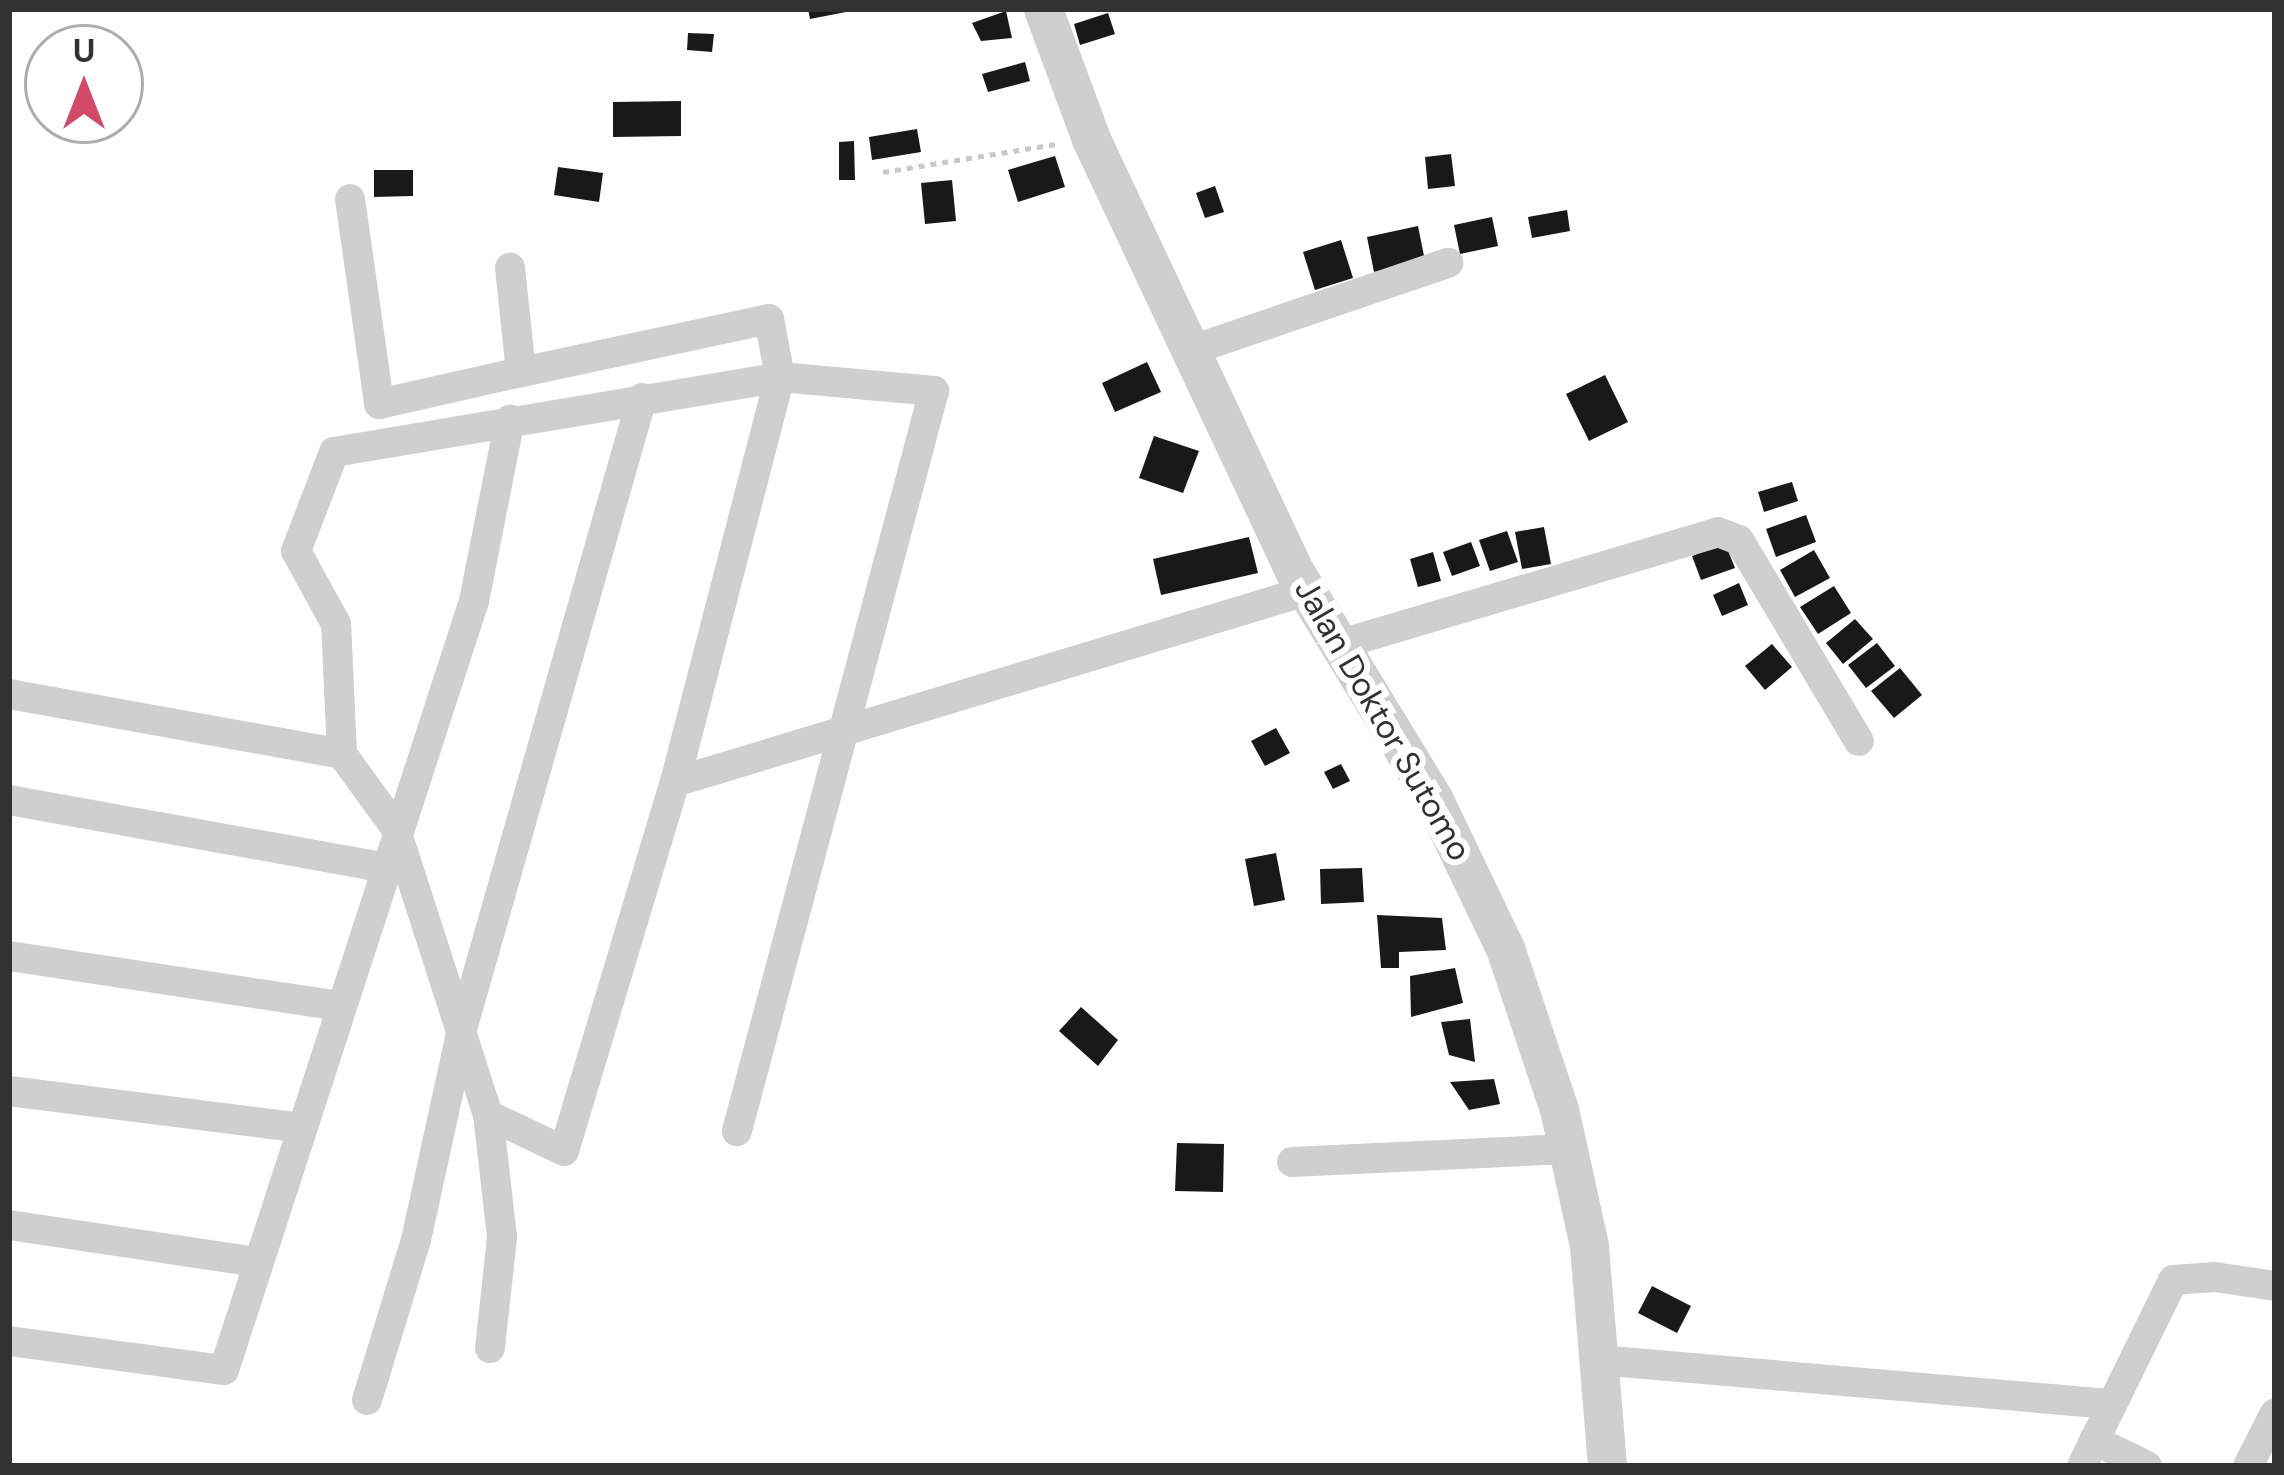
<!DOCTYPE html>
<html>
<head>
<meta charset="utf-8">
<style>
  body { margin:0 }
  #map { position:relative; width:2284px; height:1475px; overflow:hidden; background:#fff; font-family:"DM Sans",sans-serif }
  div>[style] { position:absolute }
  [style*='--x'] { left:calc(var(--x)*1px); top:calc(var(--y)*1px); width:calc(var(--w)*1px); rotate:calc(var(--a)*1deg) }
  .building>* { inset:0; background:#191919 }
  .path>* { height:4.5px; margin-top:-2.25px; transform-origin:0; background:repeating-linear-gradient(90deg,#c9c9c9 0 6px,transparent 0 12px) }
  .minor>* { height:30px; margin:-15px; padding:0 15px; transform-origin:15px; border-radius:15px; background:#cfcfcf }
  .tertiary>* { height:39px; margin:-19.5px; padding:0 19.5px; transform-origin:19.5px; border-radius:19.5px; background:#cfcfcf }
  span { translate:-50% -50%; white-space:nowrap; text-align:center; line-height:1.15; -webkit-text-stroke:12px #fff; paint-order:stroke }
  .street-label { font-size:33px; color:#323232 }
  .frame { position:absolute; inset:0; border:12px solid #323232; pointer-events:none }
  .north { position:absolute; left:24px; top:24px; width:120px; height:120px; box-sizing:border-box; background:#fff; border:3px solid #adadad; border-radius:50%; rotate:0deg; font-size:33px; font-weight:700; line-height:48px; text-align:center; color:#323232 }
  .north::after { content:''; display:block; margin:auto; width:42px; height:54px; background:#d34a69; clip-path:polygon(50% 0,100% 100%,50% 72%,0 100%) }
</style>
</head>
<body>
<div id="map">
  <div class="building">
    <i style="clip-path:polygon(808px 9px,851px 9px,851px 11px,810px 19px)"></i>
    <i style="clip-path:polygon(1006px 11px,1012px 38px,981px 41px,972px 23px)"></i>
    <i style="clip-path:polygon(1108px 13px,1115px 34px,1080px 45px,1074px 24px)"></i>
    <i style="clip-path:polygon(688px 33px,714px 34px,712px 52px,687px 50px)"></i>
    <i style="clip-path:polygon(1025px 62px,1030px 81px,988px 92px,982px 74px)"></i>
    <i style="clip-path:polygon(681px 101px,681px 136px,613px 137px,613px 102px)"></i>
    <i style="clip-path:polygon(917px 129px,921px 152px,872px 160px,869px 137px)"></i>
    <i style="clip-path:polygon(854px 141px,855px 180px,839px 180px,839px 142px)"></i>
    <i style="clip-path:polygon(1451px 154px,1455px 186px,1428px 189px,1425px 157px)"></i>
    <i style="clip-path:polygon(1055px 156px,1065px 187px,1018px 202px,1008px 170px)"></i>
    <i style="clip-path:polygon(558px 167px,603px 173px,599px 202px,554px 195px)"></i>
    <i style="clip-path:polygon(374px 170px,413px 170px,413px 196px,374px 197px)"></i>
    <i style="clip-path:polygon(952px 180px,956px 221px,925px 224px,921px 183px)"></i>
    <i style="clip-path:polygon(1215px 186px,1224px 212px,1205px 218px,1196px 193px)"></i>
    <i style="clip-path:polygon(1567px 210px,1570px 231px,1532px 238px,1528px 217px)"></i>
    <i style="clip-path:polygon(1492px 217px,1498px 246px,1460px 254px,1454px 225px)"></i>
    <i style="clip-path:polygon(1418px 226px,1425px 261px,1374px 272px,1367px 237px)"></i>
    <i style="clip-path:polygon(1341px 240px,1353px 278px,1315px 290px,1303px 252px)"></i>
    <i style="clip-path:polygon(1147px 362px,1161px 392px,1115px 412px,1102px 383px)"></i>
    <i style="clip-path:polygon(1605px 375px,1628px 422px,1589px 441px,1566px 394px)"></i>
    <i style="clip-path:polygon(1154px 436px,1199px 451px,1183px 493px,1139px 478px)"></i>
    <i style="clip-path:polygon(1792px 482px,1798px 501px,1764px 512px,1758px 492px)"></i>
    <i style="clip-path:polygon(1806px 515px,1816px 542px,1776px 557px,1766px 529px)"></i>
    <i style="clip-path:polygon(1544px 527px,1551px 564px,1522px 569px,1515px 532px)"></i>
    <i style="clip-path:polygon(1507px 531px,1518px 562px,1490px 571px,1479px 540px)"></i>
    <i style="clip-path:polygon(1249px 537px,1258px 573px,1161px 595px,1153px 559px)"></i>
    <i style="clip-path:polygon(1471px 542px,1480px 566px,1452px 576px,1443px 552px)"></i>
    <i style="clip-path:polygon(1725px 543px,1735px 568px,1701px 580px,1692px 556px)"></i>
    <i style="clip-path:polygon(1814px 550px,1830px 578px,1795px 597px,1780px 570px)"></i>
    <i style="clip-path:polygon(1433px 552px,1441px 581px,1418px 587px,1410px 559px)"></i>
    <i style="clip-path:polygon(1739px 583px,1748px 605px,1722px 616px,1713px 595px)"></i>
    <i style="clip-path:polygon(1834px 586px,1851px 613px,1818px 634px,1800px 607px)"></i>
    <i style="clip-path:polygon(1855px 619px,1873px 639px,1843px 664px,1826px 643px)"></i>
    <i style="clip-path:polygon(1877px 643px,1895px 666px,1866px 688px,1848px 665px)"></i>
    <i style="clip-path:polygon(1772px 644px,1792px 667px,1765px 690px,1745px 666px)"></i>
    <i style="clip-path:polygon(1900px 668px,1922px 695px,1894px 718px,1871px 691px)"></i>
    <i style="clip-path:polygon(1276px 728px,1290px 753px,1265px 766px,1251px 741px)"></i>
    <i style="clip-path:polygon(1341px 764px,1350px 781px,1333px 789px,1324px 772px)"></i>
    <i style="clip-path:polygon(1276px 853px,1285px 900px,1254px 906px,1245px 859px)"></i>
    <i style="clip-path:polygon(1362px 868px,1364px 902px,1321px 904px,1320px 869px)"></i>
    <i style="clip-path:polygon(1377px 915px,1442px 918px,1446px 950px,1399px 952px,1399px 968px,1381px 968px)"></i>
    <i style="clip-path:polygon(1455px 968px,1463px 1003px,1411px 1017px,1410px 976px)"></i>
    <i style="clip-path:polygon(1081px 1007px,1118px 1040px,1098px 1066px,1059px 1031px)"></i>
    <i style="clip-path:polygon(1470px 1019px,1475px 1062px,1449px 1055px,1441px 1022px)"></i>
    <i style="clip-path:polygon(1494px 1079px,1500px 1104px,1469px 1110px,1450px 1082px)"></i>
    <i style="clip-path:polygon(1177px 1143px,1224px 1144px,1223px 1192px,1175px 1191px)"></i>
    <i style="clip-path:polygon(1652px 1286px,1691px 1306px,1677px 1333px,1638px 1313px)"></i>
  </div>
  <div class="path">
    <i style="--x:883;--y:172;--w:175;--a:-9.2"></i>
  </div>
  <div class="minor">
    <i style="--x:350;--y:199;--w:207;--a:81.9"></i>
    <i style="--x:379;--y:404;--w:146;--a:-12.7"></i>
    <i style="--x:1189;--y:351;--w:274;--a:-18.8"></i>
    <i style="--x:1341;--y:644;--w:393;--a:-16.5"></i>
    <i style="--x:1718;--y:532;--w:22;--a:21"></i>
    <i style="--x:1739;--y:540;--w:234;--a:59.2"></i>
    <i style="--x:9;--y:694;--w:338;--a:10.2"></i>
    <i style="--x:675;--y:782;--w:659;--a:-16.84"></i>
    <i style="--x:9;--y:800;--w:379;--a:10.2"></i>
    <i style="--x:9;--y:956;--w:334;--a:8.6"></i>
    <i style="--x:9;--y:1091;--w:293;--a:7.2"></i>
    <i style="--x:488;--y:1115;--w:84;--a:25.3"></i>
    <i style="--x:564;--y:1151;--w:385;--a:-73.3"></i>
    <i style="--x:675;--y:782;--w:418;--a:-75.5"></i>
    <i style="--x:780;--y:377;--w:59;--a:-100.7"></i>
    <i style="--x:769;--y:319;--w:254;--a:167.9"></i>
    <i style="--x:521;--y:372;--w:105;--a:-96"></i>
    <i style="--x:1292;--y:1162;--w:276;--a:-2.7"></i>
    <i style="--x:9;--y:1225;--w:252;--a:8.5"></i>
    <i style="--x:9;--y:1341;--w:217;--a:7.7"></i>
    <i style="--x:224;--y:1370;--w:809;--a:-71.99"></i>
    <i style="--x:474;--y:601;--w:185;--a:-78.8"></i>
    <i style="--x:490;--y:1348;--w:112;--a:-83.8"></i>
    <i style="--x:502;--y:1237;--w:123;--a:-96.5"></i>
    <i style="--x:488;--y:1115;--w:303;--a:-107.9"></i>
    <i style="--x:395;--y:827;--w:90;--a:-126"></i>
    <i style="--x:342;--y:754;--w:130;--a:-92.6"></i>
    <i style="--x:336;--y:624;--w:83;--a:-118.7"></i>
    <i style="--x:296;--y:551;--w:106;--a:-69"></i>
    <i style="--x:334;--y:452;--w:452;--a:-9.5"></i>
    <i style="--x:780;--y:377;--w:155;--a:5.2"></i>
    <i style="--x:934;--y:391;--w:766;--a:104.91"></i>
    <i style="--x:1599;--y:1360;--w:512;--a:4.93"></i>
    <i style="--x:367;--y:1400;--w:167;--a:-73"></i>
    <i style="--x:416;--y:1240;--w:216;--a:-77.7"></i>
    <i style="--x:462;--y:1029;--w:656;--a:-74.08"></i>
    <i style="--x:2094;--y:1440;--w:59;--a:26.1"></i>
    <i style="--x:2082;--y:1466;--w:207;--a:-63.9"></i>
    <i style="--x:2173;--y:1280;--w:42;--a:-4.1"></i>
    <i style="--x:2215;--y:1277;--w:61;--a:8.5"></i>
    <i style="--x:2248;--y:1466;--w:59;--a:-63"></i>
  </div>
  <div class="tertiary">
    <i style="--x:1043;--y:9;--w:139;--a:69.7"></i>
    <i style="--x:1091;--y:139;--w:479;--a:64.8"></i>
    <i style="--x:1295;--y:572;--w:265;--a:58.6"></i>
    <i style="--x:1433;--y:798;--w:166;--a:64.4"></i>
    <i style="--x:1505;--y:948;--w:170;--a:71.5"></i>
    <i style="--x:1559;--y:1109;--w:140;--a:77.6"></i>
    <i style="--x:1589;--y:1246;--w:221;--a:85.3"></i>
  </div>
  <div class="street-label">
    <span style="left:1383px;top:720px;rotate:60deg">Jalan Doktor Sutomo</span>
  </div>
  <div class="frame"></div>
  <div class="north">U</div>
</div>
</body>
</html>
